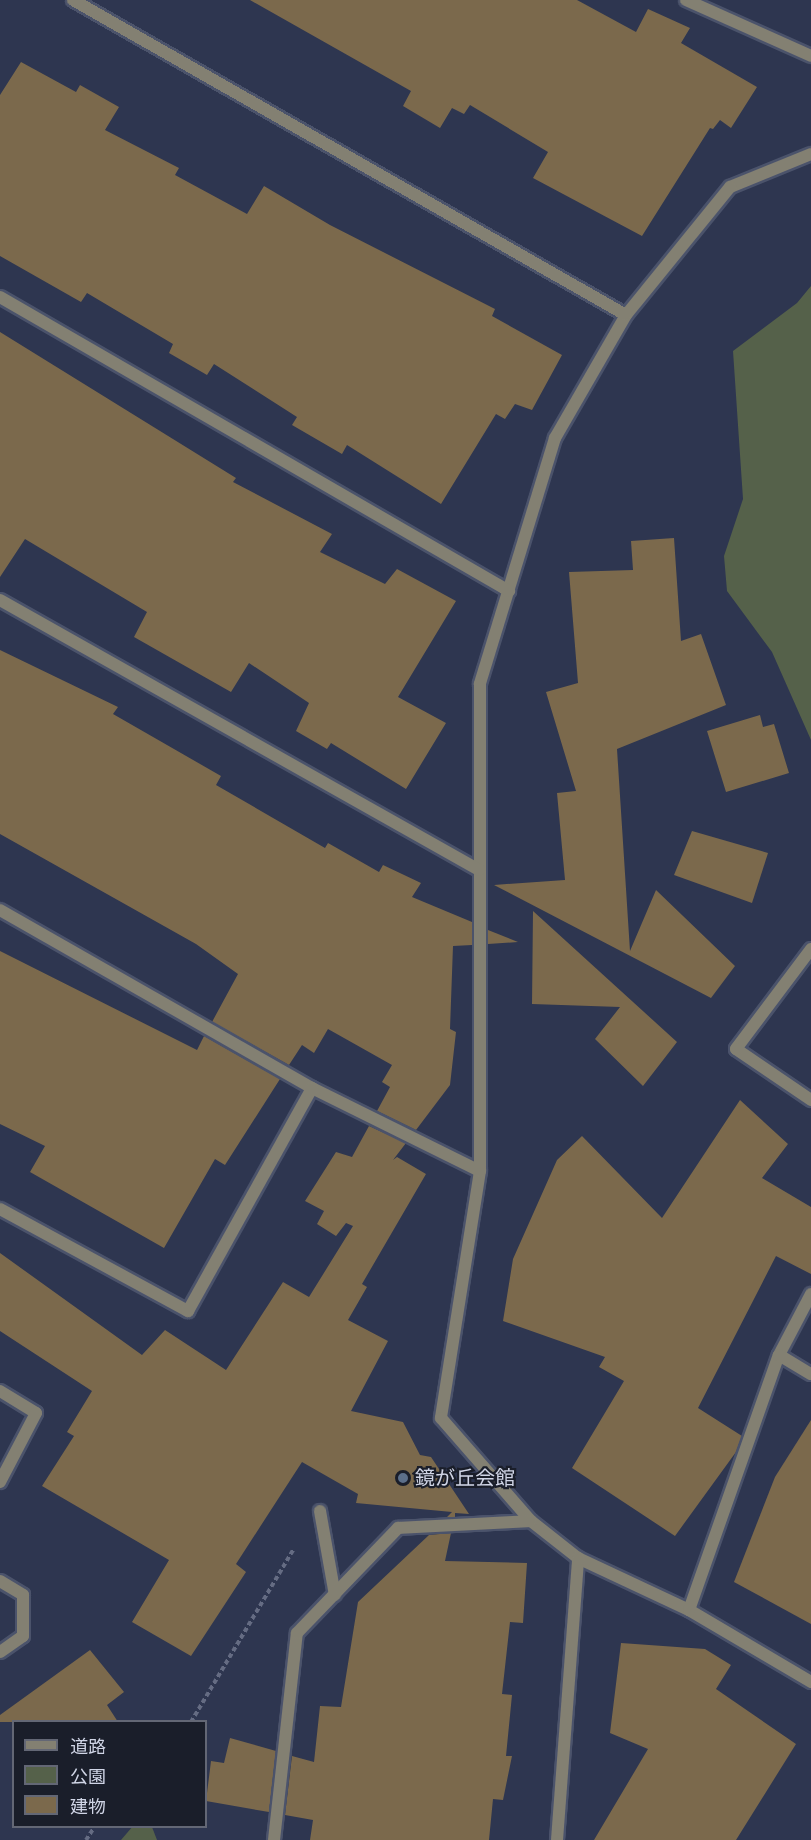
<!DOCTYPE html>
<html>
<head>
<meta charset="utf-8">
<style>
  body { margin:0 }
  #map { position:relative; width:811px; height:1840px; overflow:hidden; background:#2e3650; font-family:"Space Grotesk","Noto Sans JP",sans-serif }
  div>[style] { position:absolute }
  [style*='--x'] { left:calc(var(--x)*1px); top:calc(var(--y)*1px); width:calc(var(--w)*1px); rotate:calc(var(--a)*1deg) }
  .green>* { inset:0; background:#55614a }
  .building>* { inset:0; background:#7b694c }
  .path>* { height:4px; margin-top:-2px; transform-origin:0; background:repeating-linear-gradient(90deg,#656c83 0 4.5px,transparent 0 7.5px) }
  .roads { filter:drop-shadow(2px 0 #4b536b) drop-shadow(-2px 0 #4b536b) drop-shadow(0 2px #4b536b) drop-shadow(0 -2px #4b536b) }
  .service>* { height:12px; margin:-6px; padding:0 6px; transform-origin:6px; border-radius:6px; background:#838072 }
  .minor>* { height:12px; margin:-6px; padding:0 6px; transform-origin:6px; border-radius:6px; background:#838072 }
  .tertiary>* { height:12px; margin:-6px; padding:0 6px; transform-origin:6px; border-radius:6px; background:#838072 }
  .dots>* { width:16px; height:16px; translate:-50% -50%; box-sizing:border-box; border:3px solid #1a1e2a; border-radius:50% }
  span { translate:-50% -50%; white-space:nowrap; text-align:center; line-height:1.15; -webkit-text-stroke:4.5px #1a1e2a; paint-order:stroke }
  .poi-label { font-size:20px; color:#d0d5e6 }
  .left { translate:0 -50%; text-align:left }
  .legend { position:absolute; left:12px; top:1720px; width:195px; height:108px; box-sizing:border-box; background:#1a1e2a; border:2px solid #636775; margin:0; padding:8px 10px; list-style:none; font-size:18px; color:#d0d5e6 }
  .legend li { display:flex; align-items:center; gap:12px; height:30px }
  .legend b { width:30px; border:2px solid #636775 }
</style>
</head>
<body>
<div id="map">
  <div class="green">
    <i style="clip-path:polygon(811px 286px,811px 740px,772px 652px,727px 591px,724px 556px,743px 499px,733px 351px,797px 303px)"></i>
    <i style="clip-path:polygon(133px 1826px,152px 1827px,157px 1840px,121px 1840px)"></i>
  </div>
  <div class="building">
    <i style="clip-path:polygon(250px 0,577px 0,636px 32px,648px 9px,690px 28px,681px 43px,757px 87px,731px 128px,720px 120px,713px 129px,710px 128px,642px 236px,533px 178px,548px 152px,470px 105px,464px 114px,452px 108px,440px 128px,403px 106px,411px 91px)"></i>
    <i style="clip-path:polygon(21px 62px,76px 92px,80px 85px,119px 107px,105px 130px,179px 168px,175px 175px,247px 214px,264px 186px,330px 225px,495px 309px,492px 316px,562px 355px,532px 410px,515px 404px,505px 419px,496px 414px,441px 504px,347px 445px,342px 454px,292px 425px,297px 417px,214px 364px,207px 375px,169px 353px,173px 344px,87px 293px,81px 302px,0 256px,0 95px)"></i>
    <i style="clip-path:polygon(0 332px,236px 478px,233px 482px,332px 534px,320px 552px,385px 584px,397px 569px,456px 601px,398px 697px,446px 723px,406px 789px,331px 743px,327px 749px,296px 731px,309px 703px,249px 663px,231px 692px,134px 637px,147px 612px,25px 539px,0 577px)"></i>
    <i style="clip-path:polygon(674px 538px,681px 641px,701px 634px,726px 705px,617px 749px,630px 951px,656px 890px,735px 966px,711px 998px,494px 885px,565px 880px,557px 793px,576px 791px,546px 692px,578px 683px,569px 572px,633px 570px,631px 541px)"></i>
    <i style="clip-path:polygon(0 650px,118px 707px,113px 714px,221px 776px,216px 785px,325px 848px,328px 843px,379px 872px,383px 865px,421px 883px,412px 897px,472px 922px,472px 945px,453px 946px,450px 1029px,456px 1032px,450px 1085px,416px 1130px,377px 1111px,390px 1087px,382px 1082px,392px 1065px,328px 1029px,314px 1053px,302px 1045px,289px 1065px,212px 1022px,238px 974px,196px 944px,0 834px)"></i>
    <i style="clip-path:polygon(760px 715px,763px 727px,774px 724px,789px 773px,726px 792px,707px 731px)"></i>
    <i style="clip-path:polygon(692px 831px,768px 853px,752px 903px,674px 875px)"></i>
    <i style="clip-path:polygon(533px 911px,677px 1042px,643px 1086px,595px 1039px,620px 1007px,532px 1004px)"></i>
    <i style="clip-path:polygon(488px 930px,518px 942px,488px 944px)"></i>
    <i style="clip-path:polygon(0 951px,197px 1050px,204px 1036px,280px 1079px,225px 1165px,215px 1159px,164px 1248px,30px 1172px,45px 1146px,0 1124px)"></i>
    <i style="clip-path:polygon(740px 1100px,788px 1144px,762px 1178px,811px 1207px,811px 1274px,776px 1256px,698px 1408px,742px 1436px,736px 1452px,675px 1536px,572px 1468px,624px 1381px,599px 1367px,605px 1357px,503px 1321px,513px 1259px,557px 1160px,582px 1136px,662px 1218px)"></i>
    <i style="clip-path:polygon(369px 1126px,406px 1143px,393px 1160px,397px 1157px,426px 1174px,362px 1284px,367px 1287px,348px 1320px,388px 1341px,351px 1411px,403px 1422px,420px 1455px,431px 1457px,469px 1514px,455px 1513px,455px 1517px,447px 1517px,452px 1512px,356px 1503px,358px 1494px,302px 1462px,236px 1564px,246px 1572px,191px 1656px,132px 1622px,169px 1560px,42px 1486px,74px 1436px,67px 1432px,92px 1391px,0 1331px,0 1253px,142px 1355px,165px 1330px,226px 1370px,283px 1282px,309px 1297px,353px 1226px,346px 1223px,336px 1236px,317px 1224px,324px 1211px,305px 1201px,336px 1152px,352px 1157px)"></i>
    <i style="clip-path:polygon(811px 1420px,811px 1624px,734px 1582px,775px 1477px)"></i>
    <i style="clip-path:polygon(451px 1533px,445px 1561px,527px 1563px,523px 1623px,510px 1622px,502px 1694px,512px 1695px,506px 1756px,512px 1756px,503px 1800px,493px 1799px,489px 1840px,310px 1840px,313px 1820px,285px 1815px,292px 1756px,314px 1762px,320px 1706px,341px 1707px,358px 1602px,429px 1535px)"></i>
    <i style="clip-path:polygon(621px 1643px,705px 1649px,731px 1665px,716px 1689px,796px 1744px,736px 1840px,594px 1840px,648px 1749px,610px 1733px)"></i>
    <i style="clip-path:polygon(90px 1650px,124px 1692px,107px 1705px,118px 1722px,0 1722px,0 1715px)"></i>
    <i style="clip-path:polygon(230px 1738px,276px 1751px,269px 1812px,206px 1801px,211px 1761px,224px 1763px)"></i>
  </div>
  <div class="path">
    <i style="--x:191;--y:1722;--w:200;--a:-59.3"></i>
    <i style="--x:86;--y:1840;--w:17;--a:-57"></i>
  </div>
  <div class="roads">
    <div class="service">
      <i style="--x:811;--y:949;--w:125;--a:126.9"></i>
      <i style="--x:736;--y:1049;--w:91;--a:34.2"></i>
      <i style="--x:779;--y:1355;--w:69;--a:-62.3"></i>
      <i style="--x:320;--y:1511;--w:85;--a:79.9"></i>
    </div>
    <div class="minor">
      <i style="--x:686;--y:0;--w:137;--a:24.1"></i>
      <i style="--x:811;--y:154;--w:87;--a:157.8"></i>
      <i style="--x:730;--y:187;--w:165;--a:129.1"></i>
      <i style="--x:626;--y:315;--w:142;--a:120"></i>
      <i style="--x:555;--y:438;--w:257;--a:107"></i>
      <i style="--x:480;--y:684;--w:487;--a:90"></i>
      <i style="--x:480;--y:1171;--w:250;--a:99"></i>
      <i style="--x:441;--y:1418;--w:137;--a:48.9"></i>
      <i style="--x:531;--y:1521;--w:60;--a:38.2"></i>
      <i style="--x:578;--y:1558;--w:123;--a:25.1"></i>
      <i style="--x:689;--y:1610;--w:142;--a:30.5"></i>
      <i style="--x:0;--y:297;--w:588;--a:30.01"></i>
      <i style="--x:0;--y:600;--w:550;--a:29.41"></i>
      <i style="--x:0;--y:910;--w:359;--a:29.7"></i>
      <i style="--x:312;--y:1088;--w:187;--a:26.3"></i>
      <i style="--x:0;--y:1209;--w:214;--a:28.5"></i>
      <i style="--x:188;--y:1311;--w:255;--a:-60.9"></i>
      <i style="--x:0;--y:1391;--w:42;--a:31.4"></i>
      <i style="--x:36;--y:1413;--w:78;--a:117.6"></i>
      <i style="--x:0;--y:1581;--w:27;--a:31"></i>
      <i style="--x:23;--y:1595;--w:41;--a:90"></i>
      <i style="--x:23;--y:1636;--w:28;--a:145"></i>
      <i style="--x:689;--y:1610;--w:270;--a:-70.6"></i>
      <i style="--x:779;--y:1355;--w:37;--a:31"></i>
      <i style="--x:274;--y:1840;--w:208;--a:-83.7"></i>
      <i style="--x:297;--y:1633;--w:146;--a:-46.1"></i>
      <i style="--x:398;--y:1528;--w:133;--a:-3"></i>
      <i style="--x:557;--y:1840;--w:283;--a:-85.7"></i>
    </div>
    <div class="tertiary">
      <i style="--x:73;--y:0;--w:636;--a:29.67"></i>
    </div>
  </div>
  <div class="dots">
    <i style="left:403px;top:1478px;background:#5c6f8a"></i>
  </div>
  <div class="poi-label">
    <span class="left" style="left:415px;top:1478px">鏡が丘会館</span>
  </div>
  <ul class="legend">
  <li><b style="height:8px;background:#838072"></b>道路</li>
  <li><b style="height:16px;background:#55614a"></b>公園</li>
  <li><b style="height:16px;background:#7b694c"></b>建物</li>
  </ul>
</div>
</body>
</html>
